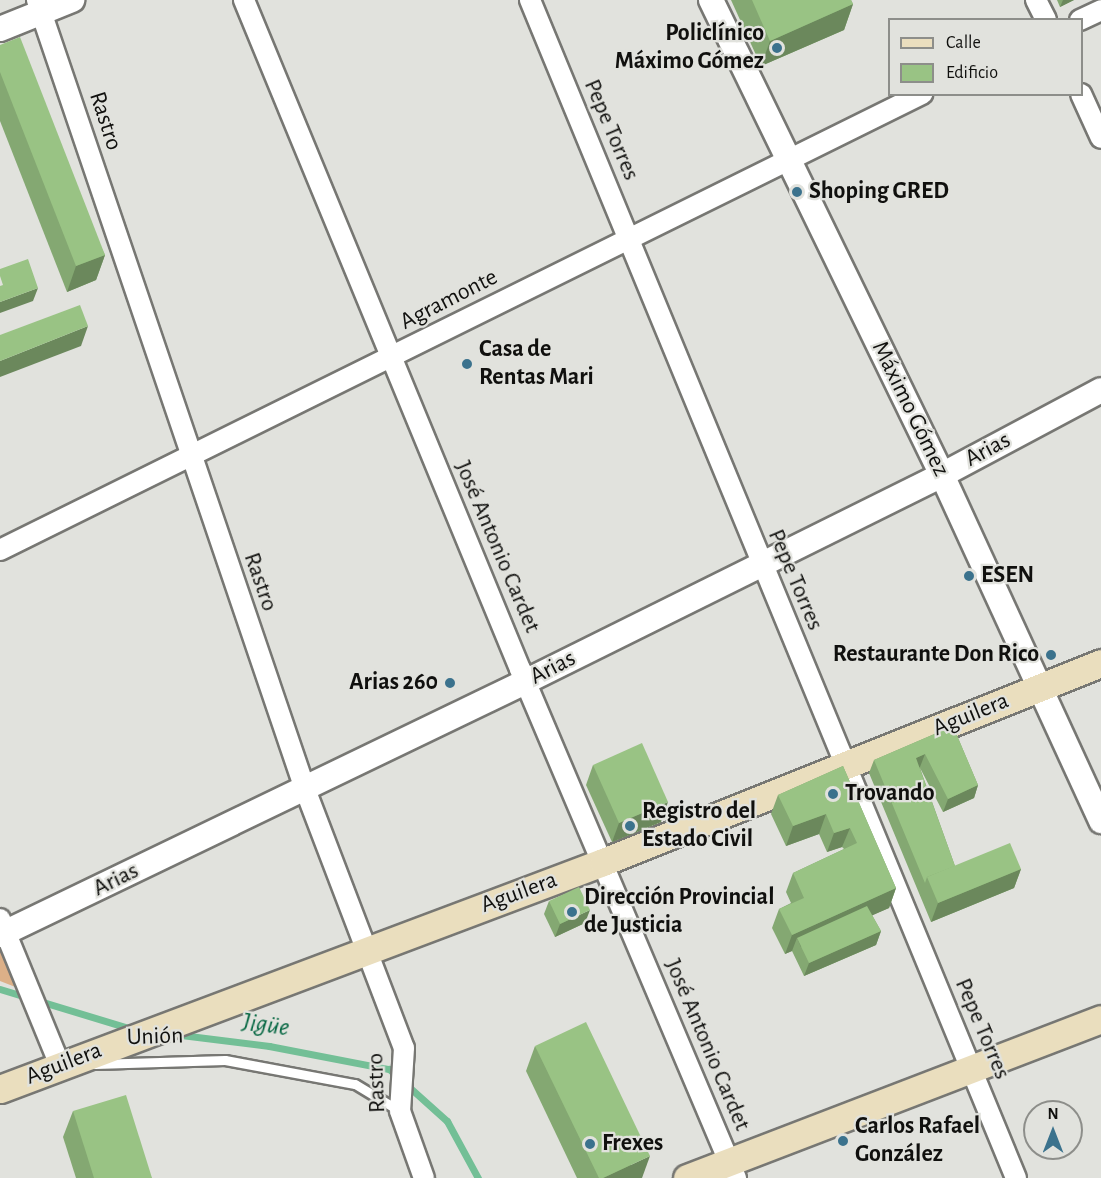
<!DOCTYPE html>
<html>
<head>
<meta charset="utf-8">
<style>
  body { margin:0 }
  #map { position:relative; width:1101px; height:1178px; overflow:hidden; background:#e1e2dd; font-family:"Alegreya Sans",sans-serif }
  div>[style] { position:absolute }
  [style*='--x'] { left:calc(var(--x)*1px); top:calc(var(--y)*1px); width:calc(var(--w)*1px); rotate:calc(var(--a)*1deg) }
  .green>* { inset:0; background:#dcb088 }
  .stream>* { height:7px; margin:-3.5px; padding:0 3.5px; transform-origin:3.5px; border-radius:3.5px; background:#73bf96 }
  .roads { filter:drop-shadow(2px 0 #777773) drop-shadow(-2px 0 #777773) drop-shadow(0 2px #777773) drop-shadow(0 -2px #777773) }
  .service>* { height:9px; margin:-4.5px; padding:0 4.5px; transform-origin:4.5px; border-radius:4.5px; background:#fff }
  .minor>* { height:20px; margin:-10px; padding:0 10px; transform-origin:10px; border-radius:10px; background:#fff }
  .tertiary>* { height:24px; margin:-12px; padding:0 12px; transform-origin:12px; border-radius:12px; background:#fff }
  .secondary>* { height:27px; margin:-13.5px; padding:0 13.5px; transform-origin:13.5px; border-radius:13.5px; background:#eadebe }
  .wall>* { inset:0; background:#84a872 }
  .shaded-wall>* { inset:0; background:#6b885c }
  .building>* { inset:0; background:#99c384 }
  .dots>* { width:16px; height:16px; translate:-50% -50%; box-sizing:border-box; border:3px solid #e1e2dd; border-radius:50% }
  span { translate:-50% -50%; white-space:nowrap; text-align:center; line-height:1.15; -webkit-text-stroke:4.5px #e1e2dd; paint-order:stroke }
  .poi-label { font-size:24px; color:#10100e; font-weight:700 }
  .right { translate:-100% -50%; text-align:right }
  .left { translate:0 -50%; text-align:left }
  .street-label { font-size:24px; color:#10100e }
  .water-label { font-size:26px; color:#046641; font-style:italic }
  .legend { position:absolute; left:888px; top:18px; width:195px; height:78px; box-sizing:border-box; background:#e1e2dd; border:2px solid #8d8e8a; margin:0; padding:8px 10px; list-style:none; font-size:18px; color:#10100e }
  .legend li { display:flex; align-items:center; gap:12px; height:30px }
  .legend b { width:30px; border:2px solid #8d8e8a }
  .north { position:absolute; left:1023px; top:1100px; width:60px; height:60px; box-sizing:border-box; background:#e1e2dd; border:2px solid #8d8e8a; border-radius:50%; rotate:0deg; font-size:16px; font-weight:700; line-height:24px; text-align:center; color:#10100e }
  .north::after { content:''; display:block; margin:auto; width:21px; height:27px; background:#3b728d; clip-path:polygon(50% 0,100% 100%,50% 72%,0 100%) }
</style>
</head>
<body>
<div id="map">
  <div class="green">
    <i style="clip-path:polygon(0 942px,23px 990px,0 981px)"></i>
  </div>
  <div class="stream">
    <i style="--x:0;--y:989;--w:138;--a:16.9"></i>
    <i style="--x:173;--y:1034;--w:97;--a:7.1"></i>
    <i style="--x:269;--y:1046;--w:122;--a:10.9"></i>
    <i style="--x:389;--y:1069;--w:78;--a:41.9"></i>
    <i style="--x:447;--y:1121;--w:65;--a:61.5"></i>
  </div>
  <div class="roads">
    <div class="service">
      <i style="--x:95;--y:1064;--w:130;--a:-1.8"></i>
      <i style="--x:225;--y:1060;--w:132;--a:10.5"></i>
      <i style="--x:355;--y:1084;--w:52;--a:31"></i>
    </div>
    <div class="minor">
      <i style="--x:37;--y:0;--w:833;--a:71.24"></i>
      <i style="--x:305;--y:789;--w:277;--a:69.1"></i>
      <i style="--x:404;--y:1048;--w:63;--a:93.6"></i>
      <i style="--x:400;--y:1111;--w:71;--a:70.3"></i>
      <i style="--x:244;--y:0;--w:724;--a:67.58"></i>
      <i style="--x:520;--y:669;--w:553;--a:67.01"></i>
      <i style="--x:530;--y:0;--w:1274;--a:67.58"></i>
      <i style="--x:1036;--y:0;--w:22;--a:63"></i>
      <i style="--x:1080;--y:20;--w:23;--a:-25"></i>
      <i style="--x:1081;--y:94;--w:48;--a:65.6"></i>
      <i style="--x:0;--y:550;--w:1029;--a:-26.32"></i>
      <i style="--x:0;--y:919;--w:158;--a:67.7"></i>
    </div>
    <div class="tertiary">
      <i style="--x:711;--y:0;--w:528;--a:64.07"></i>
      <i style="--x:942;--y:475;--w:381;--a:65.3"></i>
      <i style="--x:0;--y:29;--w:78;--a:-21.9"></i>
      <i style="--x:0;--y:935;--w:583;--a:-25.73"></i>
      <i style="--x:525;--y:682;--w:466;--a:-26.4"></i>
      <i style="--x:942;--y:475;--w:180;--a:-28.1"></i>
    </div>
    <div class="secondary">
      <i style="--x:0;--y:1089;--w:644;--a:-20.63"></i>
      <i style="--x:603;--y:862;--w:536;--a:-21.78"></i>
      <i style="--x:687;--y:1178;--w:443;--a:-21"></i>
    </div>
  </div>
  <div class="wall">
    <i style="clip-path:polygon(731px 0,851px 0,853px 4px,844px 30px,761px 66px)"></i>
    <i style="clip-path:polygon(1057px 0,1074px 0,1060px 7px)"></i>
    <i style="clip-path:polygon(0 45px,105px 255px,96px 280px,67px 292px,0 121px)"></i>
    <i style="clip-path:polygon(953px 726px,978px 785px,974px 798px,943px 812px,920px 768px,955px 866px,1021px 869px,1014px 888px,931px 922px,869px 773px,874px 760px)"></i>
    <i style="clip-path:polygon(593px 765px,661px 822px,612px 842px,586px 785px)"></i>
    <i style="clip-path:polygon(843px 766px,896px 888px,889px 908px,872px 915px,881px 931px,876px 945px,804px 976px,792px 951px,785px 954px,772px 928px,779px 909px,791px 903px,786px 892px,793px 873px,844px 849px,842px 847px,827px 852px,819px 834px,786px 846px,771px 814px,778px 795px)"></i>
    <i style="clip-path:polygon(549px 901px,585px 923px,555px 937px,544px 914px)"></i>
    <i style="clip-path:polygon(535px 1046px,642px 1178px,577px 1178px,526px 1071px)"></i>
    <i style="clip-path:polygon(73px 1111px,152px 1178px,76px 1178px,63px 1137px)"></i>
  </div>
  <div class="shaded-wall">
    <i style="clip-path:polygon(1063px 0,1074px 0,1060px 7px)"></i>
    <i style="clip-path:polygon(853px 4px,844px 30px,761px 66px,770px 41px)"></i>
    <i style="clip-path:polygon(105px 255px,96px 280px,67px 292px,76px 266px)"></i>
    <i style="clip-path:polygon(38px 288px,33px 301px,0 313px,0 302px)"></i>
    <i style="clip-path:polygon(88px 326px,81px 346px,0 377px,0 361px)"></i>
    <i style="clip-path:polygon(925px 754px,920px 767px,912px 772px,916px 758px)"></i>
    <i style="clip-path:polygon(978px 785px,974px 798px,943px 812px,948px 799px)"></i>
    <i style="clip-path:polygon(668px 802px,661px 822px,612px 842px,619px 823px)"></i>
    <i style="clip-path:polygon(826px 814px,819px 834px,786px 846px,793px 826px)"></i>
    <i style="clip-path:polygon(850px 828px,842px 847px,827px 852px,834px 833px)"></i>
    <i style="clip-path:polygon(1021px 869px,1014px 888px,931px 922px,938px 903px)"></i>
    <i style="clip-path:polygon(896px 888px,889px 908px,801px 947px,797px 938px,792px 951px,785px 954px,792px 935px)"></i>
    <i style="clip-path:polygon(590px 910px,585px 923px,555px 937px,560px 924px)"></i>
    <i style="clip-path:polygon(881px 931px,876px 945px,804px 976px,809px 963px)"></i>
    <i style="clip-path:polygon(650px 1156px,642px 1178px,603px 1178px)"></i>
  </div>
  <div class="building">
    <i style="clip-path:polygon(752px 0,851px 0,853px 4px,770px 41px)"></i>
    <i style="clip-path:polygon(20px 37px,105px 255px,76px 266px,0 72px,0 45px)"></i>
    <i style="clip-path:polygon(28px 259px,38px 288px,0 302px,0 286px,3px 285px,0 276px,0 269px)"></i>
    <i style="clip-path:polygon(80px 305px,88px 326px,0 361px,0 335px)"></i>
    <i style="clip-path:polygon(953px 726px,978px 785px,948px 799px,925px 754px,916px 758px,955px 866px,927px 877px,925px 883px,874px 760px)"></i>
    <i style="clip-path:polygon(642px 743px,668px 802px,619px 823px,593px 765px)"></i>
    <i style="clip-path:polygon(843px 766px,896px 888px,792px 935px,779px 909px,804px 898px,793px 873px,857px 843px,850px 828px,834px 833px,826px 814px,793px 826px,778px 795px)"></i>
    <i style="clip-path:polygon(1010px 843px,1021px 869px,938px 903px,927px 877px)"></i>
    <i style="clip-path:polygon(579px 887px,590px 910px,560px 924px,549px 901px)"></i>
    <i style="clip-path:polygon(867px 906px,881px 931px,809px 963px,797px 938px)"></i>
    <i style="clip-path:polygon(586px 1022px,650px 1156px,603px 1178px,599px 1178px,535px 1046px)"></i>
    <i style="clip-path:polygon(126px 1095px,152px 1178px,94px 1178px,73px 1111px)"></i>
  </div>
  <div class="dots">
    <i style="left:777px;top:48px;background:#3b728d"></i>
    <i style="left:797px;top:192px;background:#3b728d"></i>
    <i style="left:467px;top:364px;background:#3b728d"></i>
    <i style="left:969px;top:576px;background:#3b728d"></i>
    <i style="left:1051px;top:655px;background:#3b728d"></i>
    <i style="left:450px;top:683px;background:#3b728d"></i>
    <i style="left:833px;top:794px;background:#3b728d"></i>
    <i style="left:630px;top:826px;background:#3b728d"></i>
    <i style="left:572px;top:912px;background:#3b728d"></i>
    <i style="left:843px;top:1141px;background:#3b728d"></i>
    <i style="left:590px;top:1144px;background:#3b728d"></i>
  </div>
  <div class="poi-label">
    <span class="right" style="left:764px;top:48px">Policlínico<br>Máximo Gómez</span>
    <span class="left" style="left:809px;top:192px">Shoping GRED</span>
    <span class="left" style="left:479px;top:364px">Casa de<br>Rentas Mari</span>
    <span class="left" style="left:981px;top:576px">ESEN</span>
    <span class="right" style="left:1039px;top:655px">Restaurante Don Rico</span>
    <span class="right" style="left:438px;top:683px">Arias 260</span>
    <span class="left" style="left:845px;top:794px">Trovando</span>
    <span class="left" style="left:642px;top:826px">Registro del<br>Estado Civil</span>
    <span class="left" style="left:584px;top:912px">Dirección Provincial<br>de Justicia</span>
    <span class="left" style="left:855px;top:1141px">Carlos Rafael<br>González</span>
    <span class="left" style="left:602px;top:1144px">Frexes</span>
  </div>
  <div class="street-label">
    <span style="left:105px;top:121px;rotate:72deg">Rastro</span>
    <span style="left:611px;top:130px;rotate:67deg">Pepe Torres</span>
    <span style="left:449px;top:300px;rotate:-27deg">Agramonte</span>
    <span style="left:910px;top:409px;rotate:64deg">Máximo Gómez</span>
    <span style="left:988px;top:450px;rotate:-28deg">Arias</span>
    <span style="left:497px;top:547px;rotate:67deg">José Antonio Cardet</span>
    <span style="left:795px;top:580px;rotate:67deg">Pepe Torres</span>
    <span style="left:260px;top:582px;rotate:71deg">Rastro</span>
    <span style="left:553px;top:668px;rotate:-27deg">Arias</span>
    <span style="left:971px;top:715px;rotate:-22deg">Aguilera</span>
    <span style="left:116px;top:880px;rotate:-26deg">Arias</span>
    <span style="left:519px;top:893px;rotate:-20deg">Aguilera</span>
    <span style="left:982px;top:1029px;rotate:67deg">Pepe Torres</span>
    <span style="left:155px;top:1037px;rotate:-2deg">Unión</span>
    <span style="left:707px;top:1045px;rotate:67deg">José Antonio Cardet</span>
    <span style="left:64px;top:1064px;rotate:-21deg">Aguilera</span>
    <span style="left:377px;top:1083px;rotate:-92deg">Rastro</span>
  </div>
  <div class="water-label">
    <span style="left:266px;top:1025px;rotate:9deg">Jigüe</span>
  </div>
  <ul class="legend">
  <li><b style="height:8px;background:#eadebe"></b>Calle</li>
  <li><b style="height:16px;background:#99c384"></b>Edificio</li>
  </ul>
  <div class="north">N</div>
</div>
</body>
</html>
